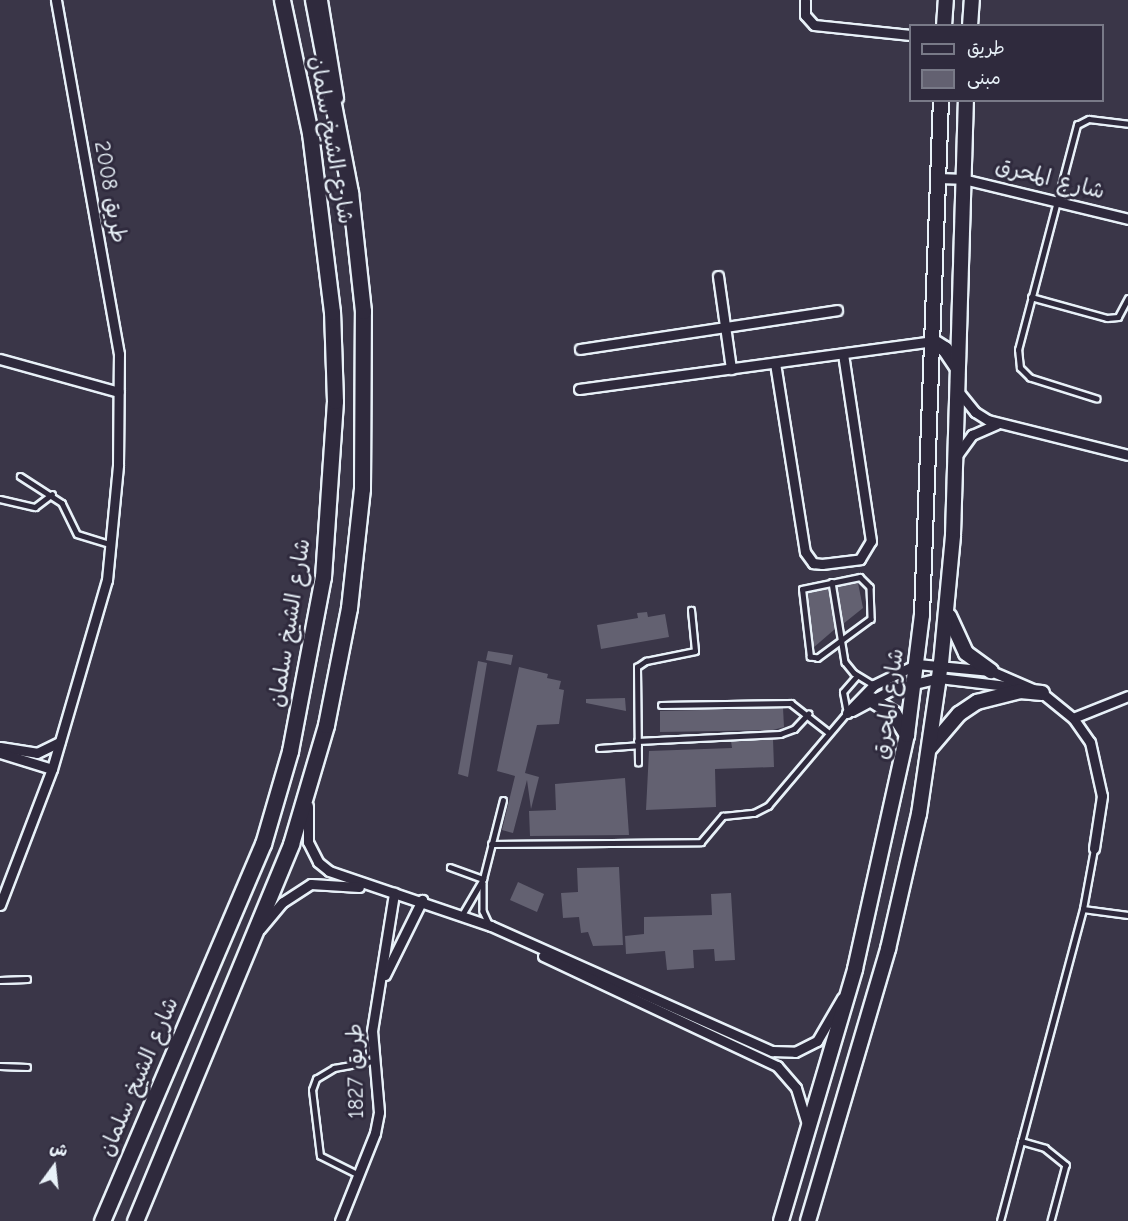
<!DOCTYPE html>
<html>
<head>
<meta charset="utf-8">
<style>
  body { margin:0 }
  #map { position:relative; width:1128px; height:1221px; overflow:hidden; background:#3a3648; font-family:"Comic Neue","Playpen Sans Arabic",sans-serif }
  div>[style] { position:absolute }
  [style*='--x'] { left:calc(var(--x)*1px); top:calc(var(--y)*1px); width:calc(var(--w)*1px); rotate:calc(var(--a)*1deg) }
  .building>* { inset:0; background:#636171 }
  .roads { filter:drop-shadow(2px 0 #e8f1f8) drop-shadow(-2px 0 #e8f1f8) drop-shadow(0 2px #e8f1f8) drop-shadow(0 -2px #e8f1f8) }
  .service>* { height:4.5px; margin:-2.25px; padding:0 2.25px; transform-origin:2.25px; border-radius:2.25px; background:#2f2a3d }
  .minor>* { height:9px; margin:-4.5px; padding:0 4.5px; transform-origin:4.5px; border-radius:4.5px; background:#2f2a3d }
  .secondary>* { height:14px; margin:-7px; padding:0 7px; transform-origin:7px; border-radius:7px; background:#2f2a3d }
  .primary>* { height:15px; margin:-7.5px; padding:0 7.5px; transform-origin:7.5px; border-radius:7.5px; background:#2f2a3d }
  span { translate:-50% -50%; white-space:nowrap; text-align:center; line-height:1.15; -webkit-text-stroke:6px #2f2a3d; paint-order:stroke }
  .street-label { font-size:22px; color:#e8f1f8 }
  .legend { position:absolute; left:909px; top:24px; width:195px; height:78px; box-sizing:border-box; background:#2f2a3d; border:2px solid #797a88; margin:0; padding:8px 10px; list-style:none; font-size:18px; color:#e8f1f8 }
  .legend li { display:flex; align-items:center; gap:12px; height:30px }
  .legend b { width:30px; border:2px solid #797a88 }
  .north { position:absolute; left:24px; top:1137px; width:60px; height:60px; -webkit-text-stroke:4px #2f2a3d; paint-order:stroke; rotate:15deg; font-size:16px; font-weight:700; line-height:24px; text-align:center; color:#e8f1f8 }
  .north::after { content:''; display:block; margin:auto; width:21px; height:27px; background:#e8f1f8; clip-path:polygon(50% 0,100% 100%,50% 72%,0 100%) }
</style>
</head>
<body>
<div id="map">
  <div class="building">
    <i style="clip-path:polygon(858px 583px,863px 608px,843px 624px,837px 586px)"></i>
    <i style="clip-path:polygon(828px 588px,835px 629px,813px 648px,807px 593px)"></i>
    <i style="clip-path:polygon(647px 612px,648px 617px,665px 614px,669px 637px,601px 649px,597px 625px,638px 618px,637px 613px)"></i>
    <i style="clip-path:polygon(488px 651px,513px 655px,511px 665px,486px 660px)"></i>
    <i style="clip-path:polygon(478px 661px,487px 663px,468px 777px,458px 774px)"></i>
    <i style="clip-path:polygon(519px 667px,548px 674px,547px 678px,561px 681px,559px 689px,564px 690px,559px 724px,537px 725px,525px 773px,539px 777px,531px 809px,527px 780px,513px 833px,502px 830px,515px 776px,497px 771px)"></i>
    <i style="clip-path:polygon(625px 698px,626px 711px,586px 703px,586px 699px)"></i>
    <i style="clip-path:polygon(783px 708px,784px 727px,773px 730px,660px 732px,660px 711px)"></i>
    <i style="clip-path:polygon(773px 739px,774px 767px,715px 769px,716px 807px,646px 810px,649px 751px,732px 748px,731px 741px)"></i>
    <i style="clip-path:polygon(625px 778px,629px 835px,530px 836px,529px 811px,556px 810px,555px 784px)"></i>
    <i style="clip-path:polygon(619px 867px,623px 945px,593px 946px,588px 932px,581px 933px,579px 917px,563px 918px,561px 893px,578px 892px,577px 868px)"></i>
    <i style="clip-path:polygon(518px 882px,544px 894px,537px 912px,510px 900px)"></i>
    <i style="clip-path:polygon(731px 893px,735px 960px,715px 961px,714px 949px,693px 950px,694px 968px,667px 970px,665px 951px,626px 954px,625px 936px,644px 934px,644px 917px,712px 915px,711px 894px)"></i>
  </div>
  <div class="roads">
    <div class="service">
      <i style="--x:1031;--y:297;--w:79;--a:15.4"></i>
      <i style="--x:1107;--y:318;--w:11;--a:-5"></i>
      <i style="--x:1118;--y:317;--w:21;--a:-62"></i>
      <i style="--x:1097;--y:399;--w:70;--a:-162.6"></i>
      <i style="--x:1030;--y:378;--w:14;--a:-135"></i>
      <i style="--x:1020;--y:368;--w:18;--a:-96"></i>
      <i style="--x:1018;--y:350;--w:233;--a:-75.3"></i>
      <i style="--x:1077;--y:125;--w:13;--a:-27"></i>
      <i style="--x:1089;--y:119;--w:39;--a:7"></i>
      <i style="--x:20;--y:476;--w:50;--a:32.7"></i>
      <i style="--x:62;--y:503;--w:34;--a:64"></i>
      <i style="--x:77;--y:534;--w:34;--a:17"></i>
      <i style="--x:0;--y:499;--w:36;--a:13"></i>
      <i style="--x:35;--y:507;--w:21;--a:-37"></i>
      <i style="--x:860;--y:577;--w:14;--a:45"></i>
      <i style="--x:870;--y:587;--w:32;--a:88"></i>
      <i style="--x:871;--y:619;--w:66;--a:143.7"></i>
      <i style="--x:818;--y:658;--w:8;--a:-173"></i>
      <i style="--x:810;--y:657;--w:68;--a:-96.7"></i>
      <i style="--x:802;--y:589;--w:59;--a:-11.7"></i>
      <i style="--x:832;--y:582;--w:81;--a:80.8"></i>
      <i style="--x:845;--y:662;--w:14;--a:51"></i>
      <i style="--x:854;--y:673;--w:23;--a:31"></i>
      <i style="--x:661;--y:705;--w:130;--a:-0.9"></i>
      <i style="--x:791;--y:703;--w:47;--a:38.1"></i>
      <i style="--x:637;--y:741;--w:143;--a:-2.8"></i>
      <i style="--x:780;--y:734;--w:15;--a:-20"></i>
      <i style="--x:794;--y:729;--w:21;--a:-47"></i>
      <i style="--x:599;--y:748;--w:39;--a:-4"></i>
      <i style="--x:638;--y:763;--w:96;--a:-90.6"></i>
      <i style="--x:637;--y:667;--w:11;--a:-34"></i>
      <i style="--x:646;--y:661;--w:50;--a:-11.5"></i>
      <i style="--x:695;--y:651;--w:41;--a:-95.6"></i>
      <i style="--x:491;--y:844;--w:210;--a:-0.5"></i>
      <i style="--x:701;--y:842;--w:34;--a:-50"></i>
      <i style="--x:723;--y:816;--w:31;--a:-6"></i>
      <i style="--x:754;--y:813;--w:16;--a:-27"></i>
      <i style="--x:768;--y:806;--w:122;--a:-49.7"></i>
      <i style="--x:847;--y:713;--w:21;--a:-101"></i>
      <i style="--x:843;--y:692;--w:21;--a:-49"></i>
      <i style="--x:450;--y:867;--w:35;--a:20"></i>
      <i style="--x:483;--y:883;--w:28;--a:90"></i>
      <i style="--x:483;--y:911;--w:14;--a:65"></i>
      <i style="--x:1083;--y:909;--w:45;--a:7.6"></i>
      <i style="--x:462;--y:915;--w:42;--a:-59.7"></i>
      <i style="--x:483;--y:879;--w:81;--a:-75.8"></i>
      <i style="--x:0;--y:980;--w:27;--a:-2"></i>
      <i style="--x:0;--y:1066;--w:27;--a:2"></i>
      <i style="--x:1021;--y:1141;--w:25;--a:16"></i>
      <i style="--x:1045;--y:1148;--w:27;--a:39"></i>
      <i style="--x:1066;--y:1165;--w:58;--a:105"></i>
      <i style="--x:358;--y:1175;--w:42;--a:-153.4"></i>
      <i style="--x:320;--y:1156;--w:66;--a:-96.9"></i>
      <i style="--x:312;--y:1090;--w:12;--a:-70"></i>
      <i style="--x:316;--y:1079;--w:21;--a:-31"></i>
      <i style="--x:334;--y:1068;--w:39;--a:-10"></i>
      <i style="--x:1000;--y:1221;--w:323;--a:-75.1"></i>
      <i style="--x:1083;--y:909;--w:61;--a:-79.6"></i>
    </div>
    <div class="minor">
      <i style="--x:322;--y:0;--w:99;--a:80.7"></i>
      <i style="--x:805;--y:0;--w:15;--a:90"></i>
      <i style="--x:805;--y:15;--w:13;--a:48"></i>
      <i style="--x:814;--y:25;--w:97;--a:5.9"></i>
      <i style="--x:938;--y:178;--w:25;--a:2"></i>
      <i style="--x:963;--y:179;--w:170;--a:13.6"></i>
      <i style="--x:718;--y:276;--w:94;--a:82"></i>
      <i style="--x:580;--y:349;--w:260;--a:-8.6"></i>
      <i style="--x:0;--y:359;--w:123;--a:15.5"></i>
      <i style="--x:775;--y:363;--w:191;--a:81"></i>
      <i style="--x:805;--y:552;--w:14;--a:54"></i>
      <i style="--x:813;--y:563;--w:9;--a:6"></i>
      <i style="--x:822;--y:564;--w:38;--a:-7"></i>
      <i style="--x:860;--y:559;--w:21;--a:-59"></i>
      <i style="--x:871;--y:541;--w:189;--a:-98.5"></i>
      <i style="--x:579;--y:389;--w:356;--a:-7.7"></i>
      <i style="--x:958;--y:391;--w:27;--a:51"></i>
      <i style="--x:975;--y:412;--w:15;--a:32"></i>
      <i style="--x:988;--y:420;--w:144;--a:14"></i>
      <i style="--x:958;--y:454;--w:24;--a:-54"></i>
      <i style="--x:972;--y:435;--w:27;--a:-24"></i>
      <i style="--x:852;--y:711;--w:47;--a:-28.2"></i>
      <i style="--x:893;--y:689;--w:47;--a:-13.4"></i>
      <i style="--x:939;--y:678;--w:85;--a:6.8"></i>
      <i style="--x:847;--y:713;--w:39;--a:-46"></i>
      <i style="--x:874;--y:685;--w:48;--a:-26"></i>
      <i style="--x:917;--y:664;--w:74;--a:5.4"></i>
      <i style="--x:991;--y:671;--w:56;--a:23.3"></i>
      <i style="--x:1042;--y:693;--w:40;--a:39"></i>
      <i style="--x:1073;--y:718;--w:29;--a:55"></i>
      <i style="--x:1090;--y:742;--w:55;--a:77.5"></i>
      <i style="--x:1102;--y:796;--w:53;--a:98.7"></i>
      <i style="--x:1073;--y:718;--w:59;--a:-21.8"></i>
      <i style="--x:0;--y:747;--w:37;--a:9"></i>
      <i style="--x:37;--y:753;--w:25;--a:-26"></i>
      <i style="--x:0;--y:753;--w:54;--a:17.1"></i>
      <i style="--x:308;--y:806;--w:36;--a:90"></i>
      <i style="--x:308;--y:842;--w:22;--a:63"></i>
      <i style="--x:318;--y:862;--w:14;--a:39"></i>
      <i style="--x:329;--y:871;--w:171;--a:18.8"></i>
      <i style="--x:491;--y:926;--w:308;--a:24"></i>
      <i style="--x:772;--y:1051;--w:23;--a:2"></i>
      <i style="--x:795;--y:1052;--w:25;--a:-27"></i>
      <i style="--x:817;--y:1041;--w:50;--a:-59.8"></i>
      <i style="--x:0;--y:905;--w:146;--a:-69.1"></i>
      <i style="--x:52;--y:769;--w:197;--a:-73.8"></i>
      <i style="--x:107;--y:580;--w:116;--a:-84.5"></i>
      <i style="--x:118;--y:465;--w:111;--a:-89.5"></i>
      <i style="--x:119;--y:354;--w:360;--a:-100.1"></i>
      <i style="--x:260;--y:929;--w:35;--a:-50"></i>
      <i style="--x:283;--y:902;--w:33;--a:-33"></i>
      <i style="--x:311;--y:884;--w:48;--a:3.6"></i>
      <i style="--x:543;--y:956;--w:259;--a:25.2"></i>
      <i style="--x:777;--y:1066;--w:29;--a:49"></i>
      <i style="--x:796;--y:1088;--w:37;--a:73"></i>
      <i style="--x:385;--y:975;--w:84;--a:-63.7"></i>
      <i style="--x:340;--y:1221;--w:95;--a:-68.3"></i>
      <i style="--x:375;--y:1133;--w:21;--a:-79"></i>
      <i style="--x:379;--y:1112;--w:81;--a:-94.9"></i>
      <i style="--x:372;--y:1031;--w:140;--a:-80.9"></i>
    </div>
    <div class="secondary">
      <i style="--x:944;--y:26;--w:26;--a:-86"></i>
      <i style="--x:970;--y:26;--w:26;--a:-86"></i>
      <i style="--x:932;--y:341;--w:15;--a:32"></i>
      <i style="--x:945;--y:349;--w:22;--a:56"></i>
      <i style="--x:949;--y:616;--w:41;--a:65.3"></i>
      <i style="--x:966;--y:653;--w:31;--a:36"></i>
      <i style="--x:872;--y:700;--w:26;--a:32"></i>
      <i style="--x:894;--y:714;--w:25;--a:58"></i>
      <i style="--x:930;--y:748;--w:45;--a:-49.5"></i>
      <i style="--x:959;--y:714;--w:22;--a:-34"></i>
      <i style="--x:977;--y:702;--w:44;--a:-14.3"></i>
      <i style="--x:1020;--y:691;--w:22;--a:5"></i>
      <i style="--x:781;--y:1221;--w:263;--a:-73.6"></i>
      <i style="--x:855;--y:969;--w:240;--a:-77.5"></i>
      <i style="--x:907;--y:735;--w:121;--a:-82.9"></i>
      <i style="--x:922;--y:615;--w:515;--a:-87.89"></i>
      <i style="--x:808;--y:1221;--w:284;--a:-73.6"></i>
      <i style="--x:888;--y:949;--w:139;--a:-77.1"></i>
      <i style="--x:919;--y:814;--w:153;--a:-81.7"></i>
      <i style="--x:941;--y:663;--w:129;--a:-84.6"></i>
      <i style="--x:953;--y:535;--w:435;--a:-88.3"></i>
    </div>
    <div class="primary">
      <i style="--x:102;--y:1221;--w:410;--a:-66.9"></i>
      <i style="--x:263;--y:844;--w:97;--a:-73.8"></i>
      <i style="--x:290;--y:751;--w:177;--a:-79.3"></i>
      <i style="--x:323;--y:577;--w:176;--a:-86.1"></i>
      <i style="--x:335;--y:401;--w:89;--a:-91.9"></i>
      <i style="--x:332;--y:312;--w:180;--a:-97"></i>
      <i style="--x:310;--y:133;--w:136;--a:-101.9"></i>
      <i style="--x:135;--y:1221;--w:408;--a:-67.5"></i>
      <i style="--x:291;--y:844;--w:124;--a:-73.6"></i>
      <i style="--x:326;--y:725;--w:119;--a:-78.9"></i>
      <i style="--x:349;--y:608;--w:120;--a:-83.8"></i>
      <i style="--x:362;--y:489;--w:178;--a:-89.7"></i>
      <i style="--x:363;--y:311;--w:120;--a:-96.2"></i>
      <i style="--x:350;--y:192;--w:196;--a:-100.9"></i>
    </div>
  </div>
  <div class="street-label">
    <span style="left:331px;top:140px;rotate:80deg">شارع الشيخ سلمان</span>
    <span style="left:1050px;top:179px;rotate:14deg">شارع المحرق</span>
    <span style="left:110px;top:192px;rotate:80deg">طريق 2008</span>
    <span style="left:290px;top:623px;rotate:-81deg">شارع الشيخ سلمان</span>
    <span style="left:889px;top:704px;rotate:-82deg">شارع المحرق</span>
    <span style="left:356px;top:1071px;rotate:-91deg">طريق 1827</span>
    <span style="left:139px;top:1077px;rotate:-67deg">شارع الشيخ سلمان</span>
  </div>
  <ul class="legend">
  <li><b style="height:8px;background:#2f2a3d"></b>طريق</li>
  <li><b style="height:16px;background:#636171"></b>مبنى</li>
  </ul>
  <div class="north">ش</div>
</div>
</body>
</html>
